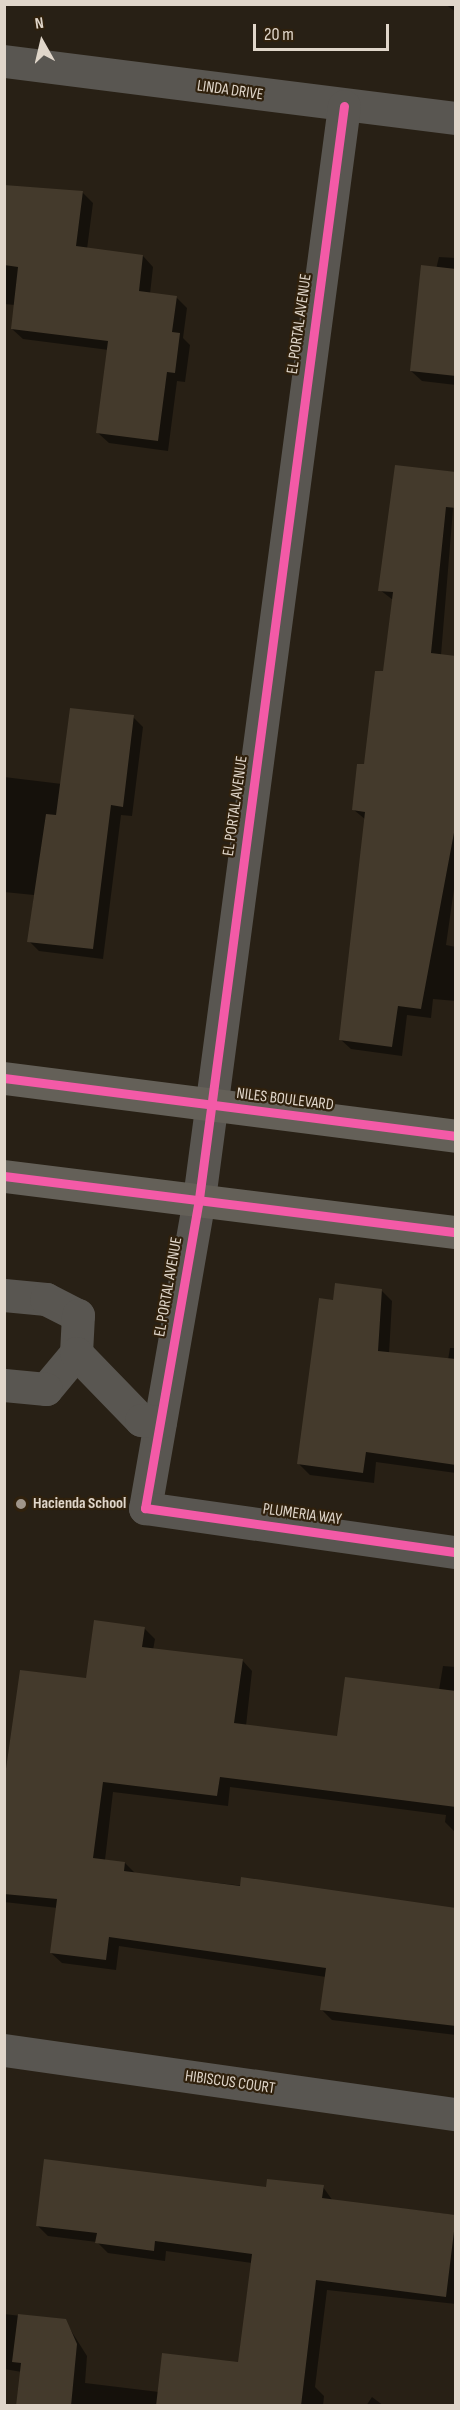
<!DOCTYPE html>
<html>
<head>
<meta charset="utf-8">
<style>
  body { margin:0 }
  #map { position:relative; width:460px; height:2410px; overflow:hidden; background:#282015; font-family:"Sofia Sans Condensed",sans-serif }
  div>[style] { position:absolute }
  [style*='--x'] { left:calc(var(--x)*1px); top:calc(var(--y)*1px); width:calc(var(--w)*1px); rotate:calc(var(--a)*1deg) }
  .shadow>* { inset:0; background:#0007 }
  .building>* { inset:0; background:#443a2c }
  .minor>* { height:33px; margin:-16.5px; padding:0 16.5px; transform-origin:16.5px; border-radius:16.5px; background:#595651 }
  .major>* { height:33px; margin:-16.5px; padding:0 16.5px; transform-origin:16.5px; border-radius:16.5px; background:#646058 }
  .cycleway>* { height:9px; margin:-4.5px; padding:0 4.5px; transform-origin:4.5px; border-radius:4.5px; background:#f35aa7 }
  .dots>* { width:16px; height:16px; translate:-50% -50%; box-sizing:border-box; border:3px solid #30210d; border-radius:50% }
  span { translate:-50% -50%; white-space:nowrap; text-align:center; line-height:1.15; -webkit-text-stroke:4.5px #30210d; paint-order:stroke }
  .street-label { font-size:16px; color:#e0d6ca }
  .poi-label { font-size:16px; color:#e0d6ca; font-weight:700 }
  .left { translate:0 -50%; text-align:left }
  .frame { position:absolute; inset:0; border:6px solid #e0d6ca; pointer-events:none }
  .north { position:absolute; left:12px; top:12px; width:60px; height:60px; -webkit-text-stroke:4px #30210d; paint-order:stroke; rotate:352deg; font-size:16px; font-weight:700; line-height:24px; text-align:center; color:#e0d6ca }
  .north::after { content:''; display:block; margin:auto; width:21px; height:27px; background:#e0d6ca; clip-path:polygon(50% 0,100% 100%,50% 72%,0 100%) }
  .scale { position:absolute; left:253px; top:24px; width:136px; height:27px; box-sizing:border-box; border:3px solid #e0d6ca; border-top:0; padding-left:8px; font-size:18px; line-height:21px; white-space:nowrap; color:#e0d6ca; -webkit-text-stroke:4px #30210d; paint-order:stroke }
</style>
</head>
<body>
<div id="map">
  <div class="shadow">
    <i style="clip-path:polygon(445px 4px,456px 4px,456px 12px)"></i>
    <i style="clip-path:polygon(4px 190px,82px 192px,93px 203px,87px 249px,143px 256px,153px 267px,150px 294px,176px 297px,187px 308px,183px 338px,190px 345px,185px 382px,177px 381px,168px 451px,109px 443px,98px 433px,109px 350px,23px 339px,12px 329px,15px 305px,4px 304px)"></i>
    <i style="clip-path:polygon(439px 257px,456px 258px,456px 385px,422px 381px,411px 371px)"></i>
    <i style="clip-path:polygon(456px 473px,441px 655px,456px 657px,456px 875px,446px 945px,456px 947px,456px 1001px,433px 999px,431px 1018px,407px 1015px,402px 1056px,351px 1049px,340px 1039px,366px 820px,354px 810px,385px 673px,393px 600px,380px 590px)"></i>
    <i style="clip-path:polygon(133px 717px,143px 727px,132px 816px,121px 815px,103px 959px,39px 951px,29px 941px,34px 895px,4px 892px,4px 777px,62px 784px)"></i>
    <i style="clip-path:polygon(381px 1290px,392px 1301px,389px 1354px,448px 1360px,450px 1348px,456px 1348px,456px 1473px,376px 1462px,374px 1483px,310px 1475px,299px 1464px,334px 1302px)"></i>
    <i style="clip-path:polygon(144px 1628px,155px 1639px,153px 1650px,242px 1660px,252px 1671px,246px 1726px,338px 1738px,439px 1690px,443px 1666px,456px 1667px,456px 1833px,445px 1822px,446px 1815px,230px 1787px,228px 1806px,113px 1792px,105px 1860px,125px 1863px,136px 1874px,456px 1909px,456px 2035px,332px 2020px,322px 2010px,326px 1977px,119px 1946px,116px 1970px,62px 1963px,51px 1953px,58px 1908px,4px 1902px,4px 1773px,88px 1680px)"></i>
    <i style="clip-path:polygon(323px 2187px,333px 2201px,456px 2215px,456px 2304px,327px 2290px,315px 2387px,324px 2396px,323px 2406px,17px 2406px,22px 2372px,4px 2369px,4px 2314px,65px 2321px,87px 2356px,85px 2383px,159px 2392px,239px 2363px,252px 2263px,166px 2251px,165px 2261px,108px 2253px,97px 2242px,48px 2236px,37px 2225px,268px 2189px)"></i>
    <i style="clip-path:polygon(372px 2397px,384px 2406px,366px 2406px)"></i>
  </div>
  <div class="building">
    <i style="clip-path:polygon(4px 185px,83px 191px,76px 246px,143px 255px,139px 291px,177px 296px,172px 332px,180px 333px,175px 373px,167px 372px,158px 441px,96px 433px,108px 341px,11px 329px,18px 267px,4px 265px)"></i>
    <i style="clip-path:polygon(421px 265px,456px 269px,456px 376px,410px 371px)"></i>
    <i style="clip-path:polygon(395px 465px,456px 472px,456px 508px,446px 507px,431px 653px,456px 656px,456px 822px,421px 1009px,398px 1006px,392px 1047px,339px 1040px,365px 812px,352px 810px,357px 764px,364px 764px,375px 671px,383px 671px,393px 592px,378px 591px)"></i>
    <i style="clip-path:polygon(70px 708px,134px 715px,123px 807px,111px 805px,93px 949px,27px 942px,46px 814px,56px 815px)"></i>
    <i style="clip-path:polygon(335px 1283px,382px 1289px,378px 1351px,456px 1359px,456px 1465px,366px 1452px,363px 1473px,297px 1464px,319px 1298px,333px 1300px)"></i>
    <i style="clip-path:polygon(94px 1620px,145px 1627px,142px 1647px,243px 1659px,234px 1723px,337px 1736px,345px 1677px,456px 1691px,456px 1807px,220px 1777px,217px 1796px,103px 1782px,93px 1858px,125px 1862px,124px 1871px,240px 1886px,241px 1877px,456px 1908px,456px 2026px,320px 2010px,326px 1968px,109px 1937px,106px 1960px,50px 1953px,57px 1899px,4px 1894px,4px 1783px,20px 1670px,86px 1678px)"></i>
    <i style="clip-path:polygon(44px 2159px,266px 2187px,267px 2179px,324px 2185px,322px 2198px,456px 2215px,446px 2297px,316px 2280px,301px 2406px,156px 2406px,162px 2353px,238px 2362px,252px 2254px,155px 2241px,154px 2251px,95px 2243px,97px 2233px,36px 2226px)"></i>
    <i style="clip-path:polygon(18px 2314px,66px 2319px,77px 2344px,71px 2406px,16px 2406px,21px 2363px,12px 2362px)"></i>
  </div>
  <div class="minor">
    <i style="--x:4;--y:61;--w:456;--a:7.2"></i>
    <i style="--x:344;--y:106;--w:1103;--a:97.56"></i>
    <i style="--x:199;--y:1199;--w:314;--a:99.9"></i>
    <i style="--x:145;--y:1508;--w:314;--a:8.1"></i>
    <i style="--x:4;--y:1295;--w:42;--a:5.4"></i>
    <i style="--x:46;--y:1299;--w:36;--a:27"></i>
    <i style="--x:78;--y:1315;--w:38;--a:93"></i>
    <i style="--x:76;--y:1353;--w:47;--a:129.8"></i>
    <i style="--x:46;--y:1389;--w:42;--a:-174.6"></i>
    <i style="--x:76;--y:1353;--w:93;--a:45.9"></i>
    <i style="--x:141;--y:1420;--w:19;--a:6"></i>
    <i style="--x:4;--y:2050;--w:457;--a:8.1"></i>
  </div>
  <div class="major">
    <i style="--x:4;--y:1078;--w:456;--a:7.3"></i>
    <i style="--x:4;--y:1176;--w:455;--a:7.1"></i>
  </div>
  <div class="cycleway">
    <i style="--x:344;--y:106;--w:1103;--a:97.56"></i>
    <i style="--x:199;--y:1199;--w:314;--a:99.9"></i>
    <i style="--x:145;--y:1508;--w:314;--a:8.1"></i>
    <i style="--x:4;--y:1078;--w:456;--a:7.3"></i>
    <i style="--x:4;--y:1176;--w:455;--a:7.1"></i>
  </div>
  <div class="dots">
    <i style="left:21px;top:1504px;background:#a0968b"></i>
  </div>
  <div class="street-label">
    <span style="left:230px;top:91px;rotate:8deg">LINDA DRIVE</span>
    <span style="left:300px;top:324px;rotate:-82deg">EL PORTAL AVENUE</span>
    <span style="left:236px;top:806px;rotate:-82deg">EL PORTAL AVENUE</span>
    <span style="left:285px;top:1100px;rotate:7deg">NILES BOULEVARD</span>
    <span style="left:169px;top:1287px;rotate:-80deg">EL PORTAL AVENUE</span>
    <span style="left:302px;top:1515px;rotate:8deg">PLUMERIA WAY</span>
    <span style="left:230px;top:2083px;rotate:8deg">HIBISCUS COURT</span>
  </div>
  <div class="poi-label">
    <span class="left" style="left:33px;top:1504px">Hacienda School</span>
  </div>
  <div class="frame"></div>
  <div class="north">N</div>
  <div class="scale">20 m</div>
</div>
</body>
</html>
